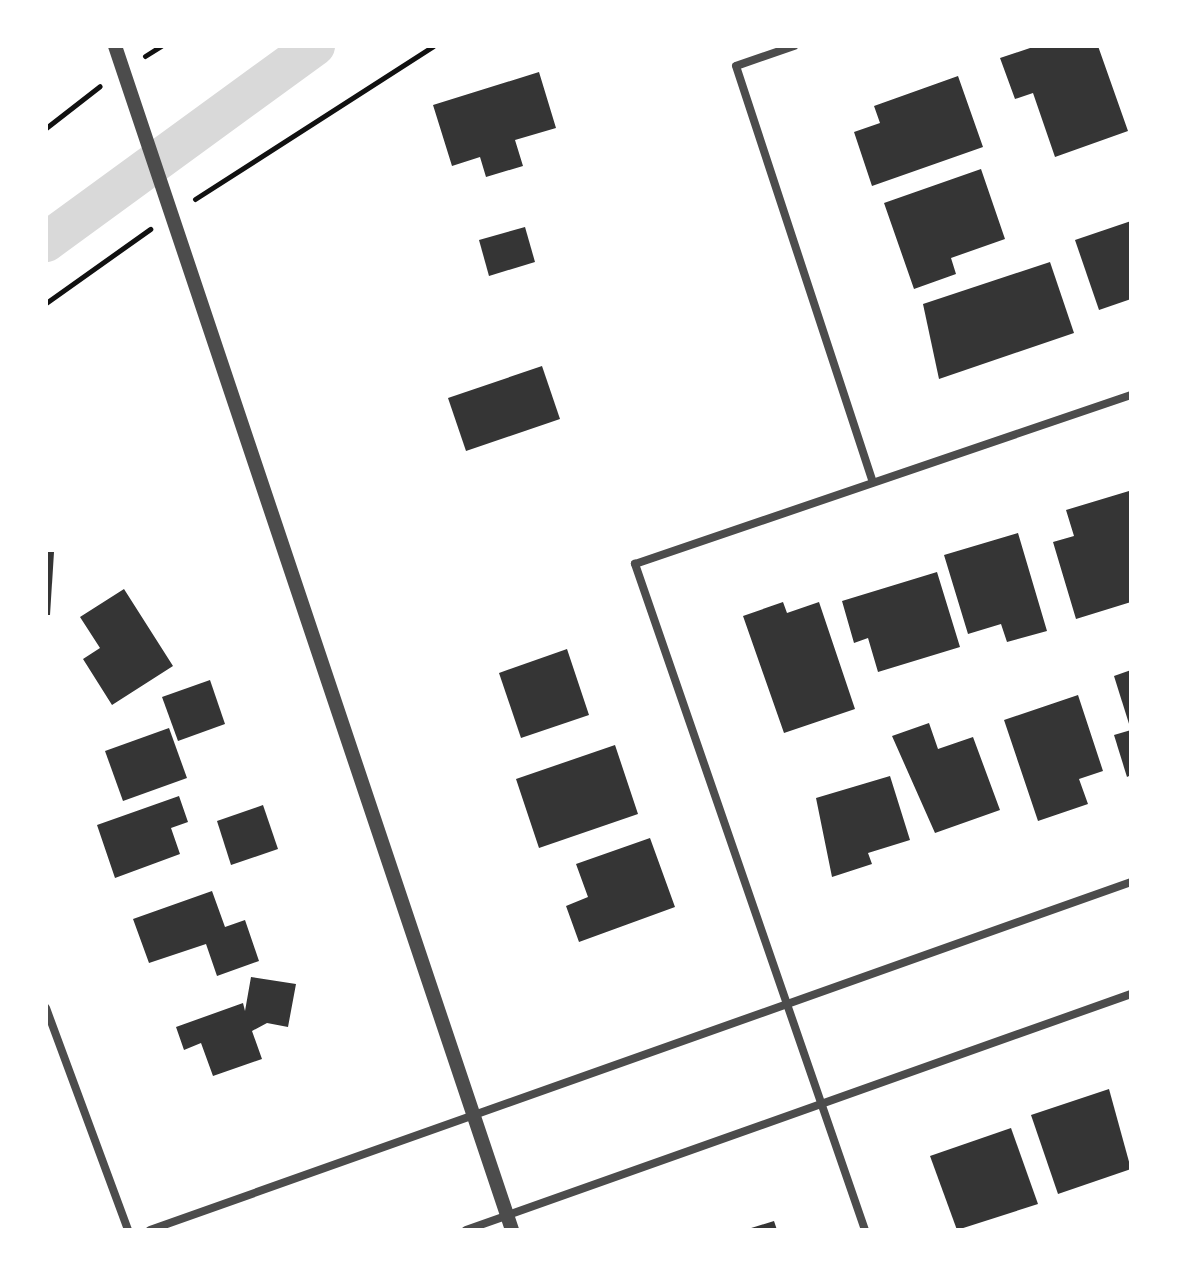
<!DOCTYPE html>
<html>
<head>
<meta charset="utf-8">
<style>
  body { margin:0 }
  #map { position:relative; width:1177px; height:1276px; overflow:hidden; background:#fff; font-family:Merriweather,serif }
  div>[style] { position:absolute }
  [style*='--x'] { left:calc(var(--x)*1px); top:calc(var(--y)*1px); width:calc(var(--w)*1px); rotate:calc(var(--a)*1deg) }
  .canal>* { height:40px; margin:-20px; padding:0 20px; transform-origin:20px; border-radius:20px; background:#d9d9d9 }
  .building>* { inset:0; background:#353535 }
  .path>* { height:5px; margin:-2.5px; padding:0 2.5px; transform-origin:2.5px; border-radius:2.5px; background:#111 }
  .minor>* { height:8px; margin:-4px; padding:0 4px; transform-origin:4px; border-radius:4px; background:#4c4c4c }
  .tertiary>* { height:14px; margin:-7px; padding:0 7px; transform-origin:7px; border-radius:7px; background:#4c4c4c }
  span { translate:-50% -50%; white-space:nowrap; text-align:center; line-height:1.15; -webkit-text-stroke:8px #fff; paint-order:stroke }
  .frame { position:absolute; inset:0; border:48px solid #fff; pointer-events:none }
</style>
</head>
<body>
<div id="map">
  <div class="canal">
    <i style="--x:46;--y:242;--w:333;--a:-36.1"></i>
  </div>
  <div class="building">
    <i style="clip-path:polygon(1036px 46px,1098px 46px,1128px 131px,1055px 157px,1033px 93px,1015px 99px,1000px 58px)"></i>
    <i style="clip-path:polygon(539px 72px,556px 128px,515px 140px,523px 166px,486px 177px,480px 157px,452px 166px,433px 105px)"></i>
    <i style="clip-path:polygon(958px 76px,983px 147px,872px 186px,854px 132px,880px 123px,874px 106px)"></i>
    <i style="clip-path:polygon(981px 169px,1005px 239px,951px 258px,956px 274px,914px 289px,884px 203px)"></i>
    <i style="clip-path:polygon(1131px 221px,1131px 299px,1099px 310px,1075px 240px)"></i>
    <i style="clip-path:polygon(525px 227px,535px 262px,489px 276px,479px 240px)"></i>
    <i style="clip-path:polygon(1050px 262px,1074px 333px,939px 379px,923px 304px)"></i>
    <i style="clip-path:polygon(542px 366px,560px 419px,466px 451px,448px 398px)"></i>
    <i style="clip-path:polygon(1129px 491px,1131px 602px,1076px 619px,1053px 542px,1074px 536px,1066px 510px)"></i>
    <i style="clip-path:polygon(1018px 533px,1047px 631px,1007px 642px,1001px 624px,968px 634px,944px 555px)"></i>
    <i style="clip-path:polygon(46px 552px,54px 552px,50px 615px,46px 615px)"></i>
    <i style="clip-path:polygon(937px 572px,960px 647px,878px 672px,868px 638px,854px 643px,842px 601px)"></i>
    <i style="clip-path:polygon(124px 589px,173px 666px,112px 705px,83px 659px,100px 648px,80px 617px)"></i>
    <i style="clip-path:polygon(783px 602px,787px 613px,819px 602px,855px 709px,784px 733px,743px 616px)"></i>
    <i style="clip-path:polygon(567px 649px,589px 715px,521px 738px,499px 673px)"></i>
    <i style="clip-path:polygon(1131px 670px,1131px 727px,1130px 727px,1114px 676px)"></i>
    <i style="clip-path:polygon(210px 680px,225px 724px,178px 741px,162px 697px)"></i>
    <i style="clip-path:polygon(1078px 695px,1103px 771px,1079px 779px,1088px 804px,1038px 821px,1004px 720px)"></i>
    <i style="clip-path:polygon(929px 723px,938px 749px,973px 737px,1000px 810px,935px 833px,892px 736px)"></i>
    <i style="clip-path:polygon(169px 728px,187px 778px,123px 801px,105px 751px)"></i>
    <i style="clip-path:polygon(1131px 730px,1131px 775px,1127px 777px,1114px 735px)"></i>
    <i style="clip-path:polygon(615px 745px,638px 814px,539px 848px,516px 779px)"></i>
    <i style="clip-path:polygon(890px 776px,910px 840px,868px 853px,872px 864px,832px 877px,816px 798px)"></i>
    <i style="clip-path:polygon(179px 796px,188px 822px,171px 828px,180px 854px,115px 878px,97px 825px)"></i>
    <i style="clip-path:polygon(263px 805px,278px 849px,231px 865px,217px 821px)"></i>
    <i style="clip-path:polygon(650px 838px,675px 907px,579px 942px,566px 906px,588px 897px,576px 864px)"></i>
    <i style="clip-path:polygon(212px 891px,225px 927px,245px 920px,259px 961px,217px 976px,206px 944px,149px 963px,133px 919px)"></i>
    <i style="clip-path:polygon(251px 977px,296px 984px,288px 1027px,267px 1023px,252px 1031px,262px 1059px,213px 1076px,201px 1043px,184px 1050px,176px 1027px,243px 1003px,245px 1011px)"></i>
    <i style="clip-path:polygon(1109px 1089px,1131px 1169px,1058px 1194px,1031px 1115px)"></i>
    <i style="clip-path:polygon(1011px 1128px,1038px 1204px,957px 1230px,930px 1156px)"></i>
    <i style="clip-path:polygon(774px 1221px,777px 1230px,748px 1230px,748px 1229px)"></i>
  </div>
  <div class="path">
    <i style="--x:145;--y:56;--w:19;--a:-32"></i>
    <i style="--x:46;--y:128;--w:68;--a:-37.9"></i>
    <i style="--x:195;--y:199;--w:283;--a:-32.7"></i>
    <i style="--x:46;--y:303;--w:128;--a:-35.4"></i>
  </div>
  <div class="minor">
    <i style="--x:794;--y:46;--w:61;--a:161"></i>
    <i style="--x:736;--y:66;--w:438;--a:71.8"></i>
    <i style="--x:46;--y:1008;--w:237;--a:69.7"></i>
    <i style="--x:150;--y:1230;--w:1041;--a:-19.53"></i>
    <i style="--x:466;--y:1230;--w:706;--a:-19.54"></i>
    <i style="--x:865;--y:1230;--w:705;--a:-109.05"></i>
    <i style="--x:635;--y:564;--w:524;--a:-18.82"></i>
  </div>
  <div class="tertiary">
    <i style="--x:115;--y:46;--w:1249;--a:71.46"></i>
  </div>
  <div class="frame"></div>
</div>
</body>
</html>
